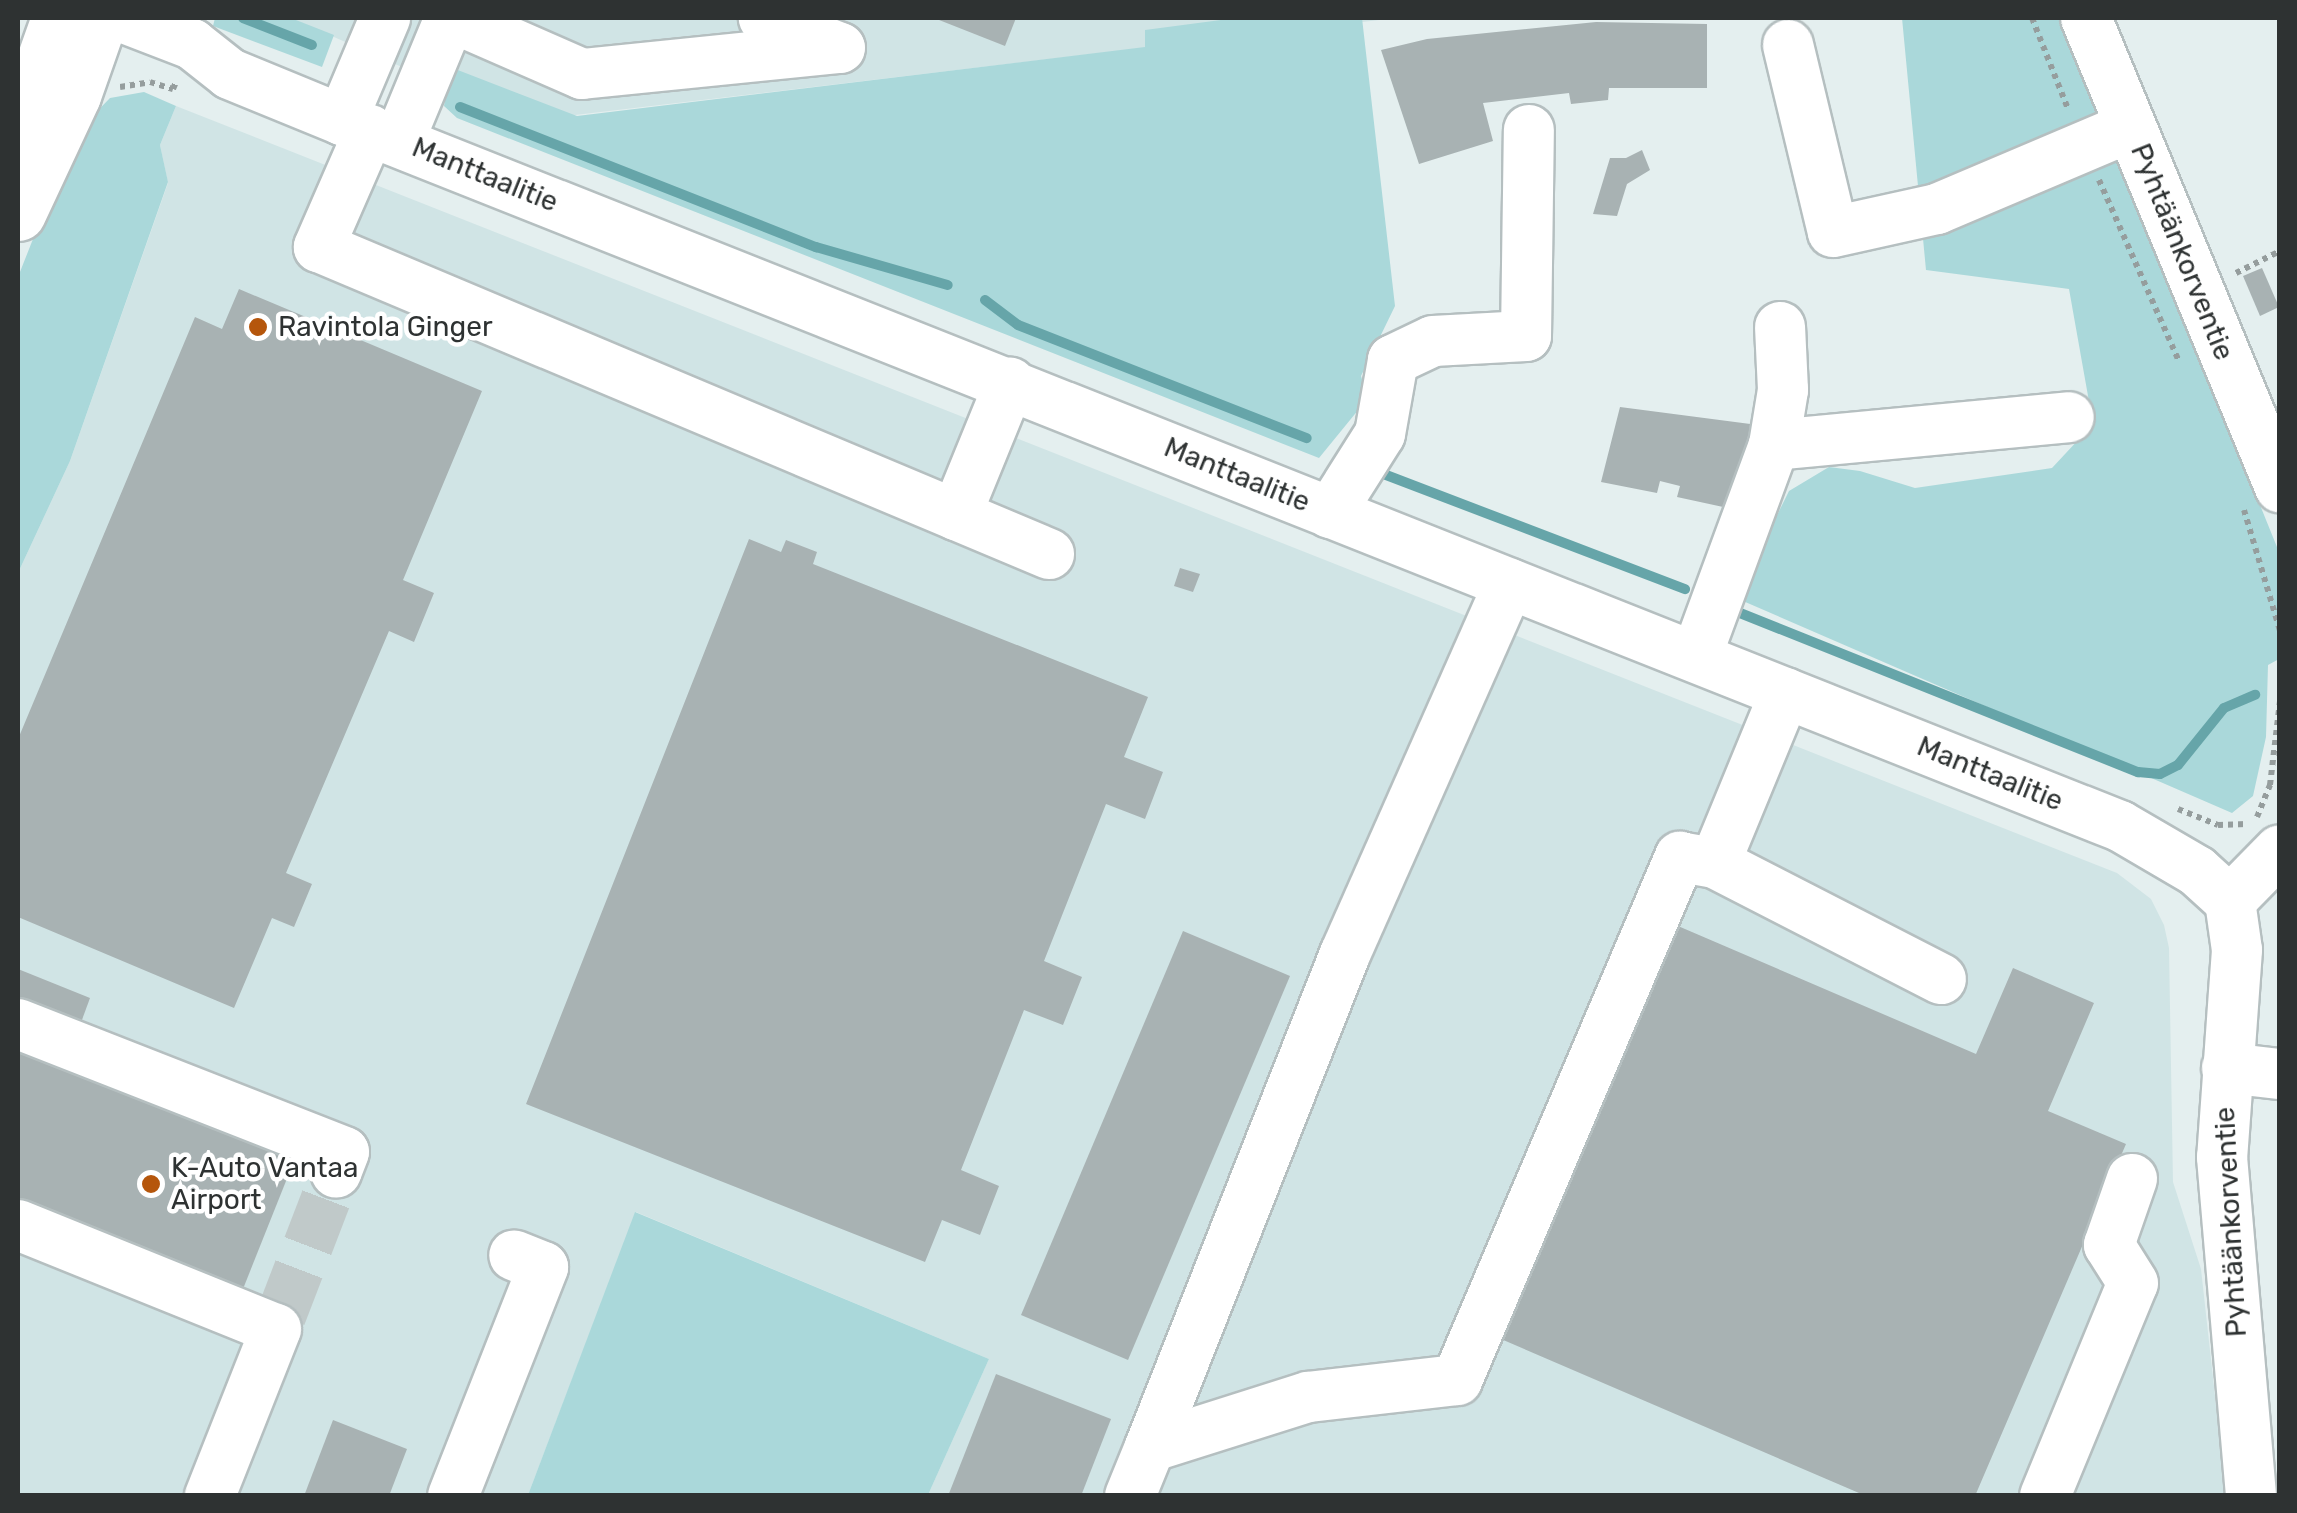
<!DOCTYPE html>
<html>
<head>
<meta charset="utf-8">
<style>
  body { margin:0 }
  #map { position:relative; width:2297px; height:1513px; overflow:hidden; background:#e4efef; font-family:Rubik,sans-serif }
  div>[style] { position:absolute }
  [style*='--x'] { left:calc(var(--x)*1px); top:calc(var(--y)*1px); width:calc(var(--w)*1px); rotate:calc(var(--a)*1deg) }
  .built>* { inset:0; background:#d0e4e5 }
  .green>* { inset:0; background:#aad8da }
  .stream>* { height:10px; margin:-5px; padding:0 5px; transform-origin:5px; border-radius:5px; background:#66a5a9 }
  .building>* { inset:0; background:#a8b2b3 }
  .minor-tunnel>* { height:50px; margin-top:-25px; transform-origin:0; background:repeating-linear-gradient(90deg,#c0c9c9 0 50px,transparent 0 75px) }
  .path>* { height:6px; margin-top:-3px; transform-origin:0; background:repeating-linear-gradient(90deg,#959d9d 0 5px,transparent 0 10px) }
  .roads { filter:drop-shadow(2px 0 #b5bfc0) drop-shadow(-2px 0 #b5bfc0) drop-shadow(0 2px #b5bfc0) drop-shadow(0 -2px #b5bfc0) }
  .minor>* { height:50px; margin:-25px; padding:0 25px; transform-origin:25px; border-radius:25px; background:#fff }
  .major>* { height:55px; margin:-27.5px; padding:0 27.5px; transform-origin:27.5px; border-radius:27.5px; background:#fff }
  .dots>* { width:28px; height:28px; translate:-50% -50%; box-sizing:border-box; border:5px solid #fff; border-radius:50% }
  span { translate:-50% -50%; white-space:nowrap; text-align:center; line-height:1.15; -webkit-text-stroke:9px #fff; paint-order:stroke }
  .street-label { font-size:28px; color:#2e3232 }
  .poi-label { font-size:28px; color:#2e3232 }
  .left { translate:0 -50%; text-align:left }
  .frame { position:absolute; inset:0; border:20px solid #2e3232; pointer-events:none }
</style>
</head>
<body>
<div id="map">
  <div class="built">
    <i style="clip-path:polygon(291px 18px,1396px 18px,524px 121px)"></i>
    <i style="clip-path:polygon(176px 106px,2117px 873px,2151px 899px,2164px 925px,2169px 948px,2173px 1182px,2201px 1269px,2226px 1495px,928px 1495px,989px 1359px,636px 1212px,528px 1495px,18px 1495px,18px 573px,70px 461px,168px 183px,160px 145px)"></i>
  </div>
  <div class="green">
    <i style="clip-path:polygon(215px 18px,291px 18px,334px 35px,322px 67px,213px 26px)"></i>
    <i style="clip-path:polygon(1236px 18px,1362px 18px,1395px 306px,1361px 376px,1368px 398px,1319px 458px,457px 118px,444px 106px,450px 67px,577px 116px,1145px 47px,1145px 30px)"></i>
    <i style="clip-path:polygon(1902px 18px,2063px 18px,2279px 552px,2279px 659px,2268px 665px,2266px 737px,2253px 796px,2232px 813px,1736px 598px,1789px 491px,1829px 467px,1860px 471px,1915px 488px,2052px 468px,2093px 424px,2069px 289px,1926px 270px)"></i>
    <i style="clip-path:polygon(144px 92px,176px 106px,160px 145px,168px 182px,70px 461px,18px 573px,18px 277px,74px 135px,110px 98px)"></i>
    <i style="clip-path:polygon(635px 1212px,989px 1359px,928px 1495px,528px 1495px)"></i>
  </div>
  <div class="stream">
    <i style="--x:243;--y:18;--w:74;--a:21.4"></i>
    <i style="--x:460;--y:107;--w:383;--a:21.5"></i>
    <i style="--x:816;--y:247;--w:137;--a:16.1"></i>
    <i style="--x:985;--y:300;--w:41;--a:37.1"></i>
    <i style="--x:1018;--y:325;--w:310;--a:21.4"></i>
    <i style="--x:1373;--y:470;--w:334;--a:20.9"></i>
    <i style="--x:1740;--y:613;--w:429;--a:21.8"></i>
    <i style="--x:2138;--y:772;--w:22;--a:5"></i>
    <i style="--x:2160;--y:774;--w:20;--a:-27"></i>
    <i style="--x:2178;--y:765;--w:73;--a:-51.1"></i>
    <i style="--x:2224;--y:708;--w:34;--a:-23"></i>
  </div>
  <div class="building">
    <i style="clip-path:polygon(934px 18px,1016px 18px,1005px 46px)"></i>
    <i style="clip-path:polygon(1596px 22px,1707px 24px,1707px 88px,1609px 88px,1608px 100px,1571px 104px,1569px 93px,1483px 103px,1493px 141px,1419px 164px,1381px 50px,1427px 39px)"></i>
    <i style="clip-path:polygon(1642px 150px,1650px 170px,1627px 184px,1617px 216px,1593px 214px,1610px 158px,1626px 158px)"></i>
    <i style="clip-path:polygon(2262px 268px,2279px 307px,2260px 316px,2243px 276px)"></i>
    <i style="clip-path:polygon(239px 289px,482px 391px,403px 580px,434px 593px,414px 642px,389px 631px,286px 873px,312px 884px,294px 927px,272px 918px,234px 1008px,18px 917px,18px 739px,195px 317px,222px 329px)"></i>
    <i style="clip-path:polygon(1620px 407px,1758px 425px,1737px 510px,1677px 497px,1680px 486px,1660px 481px,1657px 493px,1601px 482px)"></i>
    <i style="clip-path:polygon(749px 539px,781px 552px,786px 540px,817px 552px,813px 564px,1148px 697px,1124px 757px,1163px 772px,1145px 819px,1106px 804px,1044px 961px,1082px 977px,1063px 1025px,1024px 1010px,961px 1170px,999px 1186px,980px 1235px,942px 1220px,925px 1262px,526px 1104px)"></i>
    <i style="clip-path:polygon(1180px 568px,1200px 574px,1193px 592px,1174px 586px)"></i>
    <i style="clip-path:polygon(1671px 923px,1976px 1054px,2013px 968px,2094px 1003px,2048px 1111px,2126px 1144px,1975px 1496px,1866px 1496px,1494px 1336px)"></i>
    <i style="clip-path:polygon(1183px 931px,1290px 976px,1128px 1360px,1021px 1315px)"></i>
    <i style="clip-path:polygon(18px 969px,90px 998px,79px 1028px,18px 1003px)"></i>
    <i style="clip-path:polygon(18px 1046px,296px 1156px,239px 1299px,18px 1211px)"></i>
    <i style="clip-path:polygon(996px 1374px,1111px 1419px,1081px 1496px,948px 1496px)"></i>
    <i style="clip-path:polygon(333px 1420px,407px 1449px,389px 1496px,304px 1496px)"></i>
  </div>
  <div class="minor-tunnel">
    <i style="--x:281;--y:1316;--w:153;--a:-69"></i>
  </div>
  <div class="path">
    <i style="--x:2032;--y:18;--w:98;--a:68.4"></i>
    <i style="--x:120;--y:87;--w:30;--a:-9"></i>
    <i style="--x:150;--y:82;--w:24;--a:17"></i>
    <i style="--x:173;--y:89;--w:8;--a:-67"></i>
    <i style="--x:2099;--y:180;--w:198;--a:66.2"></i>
    <i style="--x:2236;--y:273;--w:49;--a:-26.6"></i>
    <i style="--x:2244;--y:510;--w:126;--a:73.4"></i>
    <i style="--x:2178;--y:809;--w:43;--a:21.8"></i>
    <i style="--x:2218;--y:825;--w:29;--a:-2"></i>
    <i style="--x:2257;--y:817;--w:35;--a:-68"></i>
    <i style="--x:2270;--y:785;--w:85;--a:-83.2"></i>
  </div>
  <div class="roads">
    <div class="minor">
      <i style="--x:124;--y:18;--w:73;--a:20.9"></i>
      <i style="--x:192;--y:44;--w:48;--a:38.3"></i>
      <i style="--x:230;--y:74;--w:121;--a:22.3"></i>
      <i style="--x:342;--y:120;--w:1913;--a:21.66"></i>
      <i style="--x:2120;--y:826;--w:89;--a:30.3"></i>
      <i style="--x:2197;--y:871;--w:45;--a:42.3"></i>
      <i style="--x:454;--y:18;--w:140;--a:23.6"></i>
      <i style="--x:582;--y:74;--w:259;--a:-5.8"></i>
      <i style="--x:840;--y:48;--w:82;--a:-158.5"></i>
      <i style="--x:2086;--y:18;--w:508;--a:67.53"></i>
      <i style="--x:1788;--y:45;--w:192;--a:76.5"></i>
      <i style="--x:1833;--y:232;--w:107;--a:-12.5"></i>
      <i style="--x:1937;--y:209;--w:210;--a:-23"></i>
      <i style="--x:342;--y:120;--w:111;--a:-67.1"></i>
      <i style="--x:370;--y:130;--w:128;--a:113.6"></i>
      <i style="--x:319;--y:247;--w:792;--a:22.81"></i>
      <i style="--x:399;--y:141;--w:133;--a:-67.5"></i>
      <i style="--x:1774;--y:445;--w:296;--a:-5.4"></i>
      <i style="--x:1330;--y:513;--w:93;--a:-57.7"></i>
      <i style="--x:1380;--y:434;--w:75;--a:-80"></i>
      <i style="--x:1393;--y:360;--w:44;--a:-25.4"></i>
      <i style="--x:1433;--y:341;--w:93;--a:-3.1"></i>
      <i style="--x:1526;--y:336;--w:206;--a:-89.2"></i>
      <i style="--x:956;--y:515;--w:143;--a:-67.8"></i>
      <i style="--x:1696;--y:657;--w:226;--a:-69.8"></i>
      <i style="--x:1774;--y:445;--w:56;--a:-80.7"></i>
      <i style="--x:1783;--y:390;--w:63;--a:-92.7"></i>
      <i style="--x:1715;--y:863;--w:184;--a:-67.6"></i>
      <i style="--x:2230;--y:901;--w:49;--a:81.9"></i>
      <i style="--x:2237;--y:950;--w:208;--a:94.1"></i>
      <i style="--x:2222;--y:1157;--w:340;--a:85.1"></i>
      <i style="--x:2230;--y:901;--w:71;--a:-45.6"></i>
      <i style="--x:18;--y:1024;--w:350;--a:21.4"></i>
      <i style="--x:344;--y:1152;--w:22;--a:111"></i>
      <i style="--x:2227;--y:1068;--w:53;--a:6.5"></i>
      <i style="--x:18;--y:1225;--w:278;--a:22"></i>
      <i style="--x:276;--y:1329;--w:180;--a:111.6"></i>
      <i style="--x:1150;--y:1447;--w:530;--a:-68.42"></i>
      <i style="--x:1345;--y:954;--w:405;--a:-66.1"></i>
      <i style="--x:453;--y:1496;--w:246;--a:-68.5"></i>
      <i style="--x:543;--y:1267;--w:31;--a:-158"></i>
      <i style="--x:1130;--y:1496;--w:53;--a:-67.8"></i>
      <i style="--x:1150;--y:1447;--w:166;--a:-17.6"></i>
      <i style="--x:1308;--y:1397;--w:150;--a:-6.5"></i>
      <i style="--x:1457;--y:1380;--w:569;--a:-66.91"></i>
      <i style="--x:1680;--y:857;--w:36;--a:10"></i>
      <i style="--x:1715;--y:863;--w:254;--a:27.2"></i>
      <i style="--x:2045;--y:1496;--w:230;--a:-67.6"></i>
      <i style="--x:2133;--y:1283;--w:45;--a:-122.3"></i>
      <i style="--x:2109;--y:1245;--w:70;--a:-70.8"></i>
    </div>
    <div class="major">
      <i style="--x:21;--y:154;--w:73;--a:-78.1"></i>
      <i style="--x:36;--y:83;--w:69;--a:-70.5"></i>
      <i style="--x:18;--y:213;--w:130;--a:-65"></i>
      <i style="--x:73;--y:95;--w:82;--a:-70.7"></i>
    </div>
  </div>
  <div class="dots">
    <i style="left:258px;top:327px;background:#b5560c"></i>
    <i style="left:151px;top:1184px;background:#b5560c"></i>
  </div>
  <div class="street-label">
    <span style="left:485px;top:175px;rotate:22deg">Manttaalitie</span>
    <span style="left:2182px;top:252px;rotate:68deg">Pyhtäänkorventie</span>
    <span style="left:1237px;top:475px;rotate:22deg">Manttaalitie</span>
    <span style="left:1990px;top:774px;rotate:22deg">Manttaalitie</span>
    <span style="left:2231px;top:1222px;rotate:-93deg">Pyhtäänkorventie</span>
  </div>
  <div class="poi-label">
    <span class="left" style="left:278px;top:327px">Ravintola Ginger</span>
    <span class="left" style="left:171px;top:1184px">K-Auto Vantaa<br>Airport</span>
  </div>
  <div class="frame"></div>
</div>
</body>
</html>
